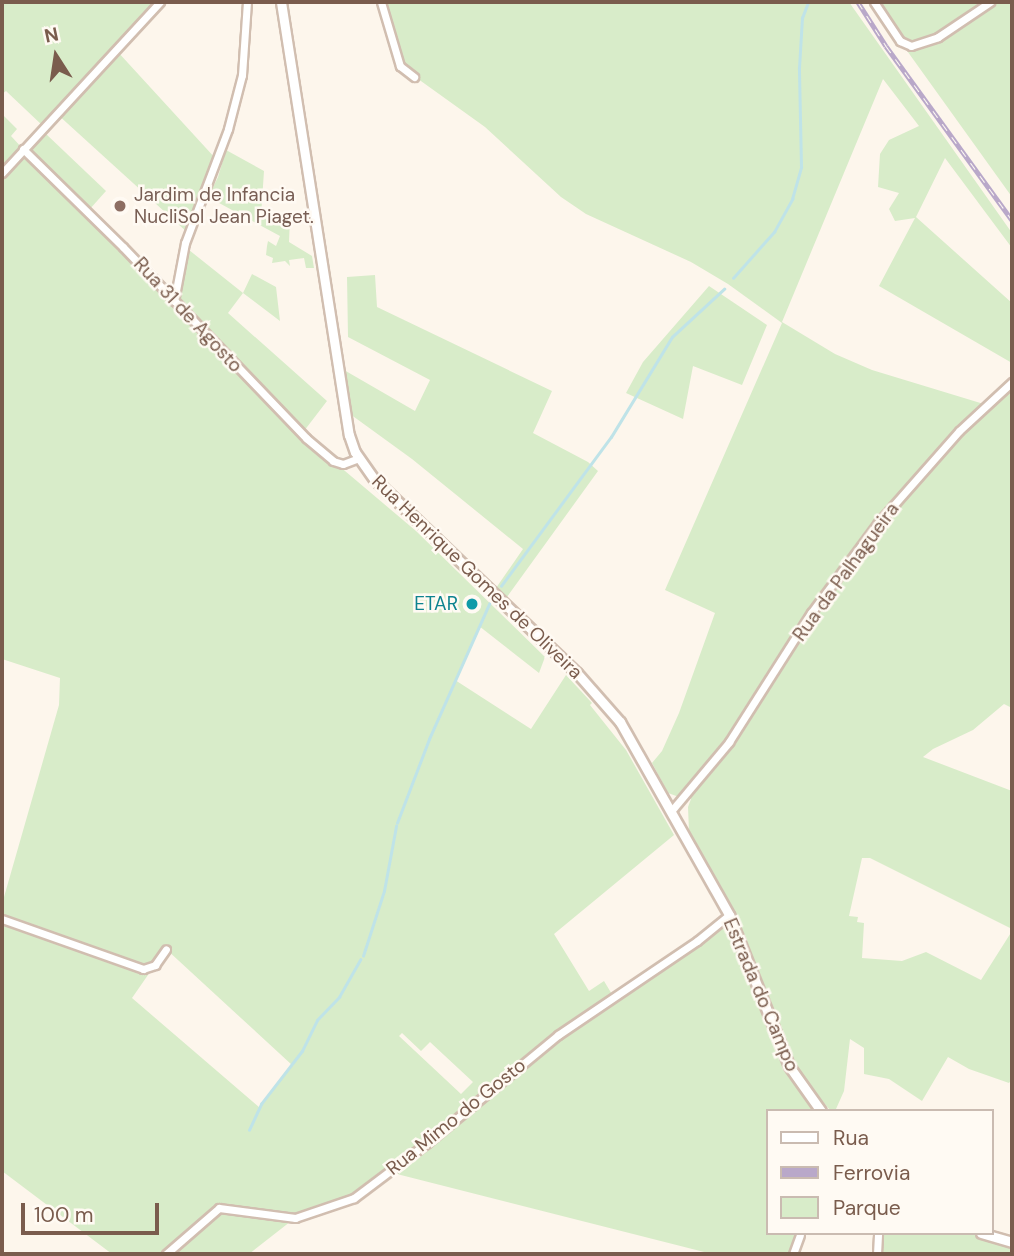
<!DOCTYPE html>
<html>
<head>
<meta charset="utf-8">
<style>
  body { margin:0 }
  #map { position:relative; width:1014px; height:1256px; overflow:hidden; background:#fdf6ec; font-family:"DM Sans",sans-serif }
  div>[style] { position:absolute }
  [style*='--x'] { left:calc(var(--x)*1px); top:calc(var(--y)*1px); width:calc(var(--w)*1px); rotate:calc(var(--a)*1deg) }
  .green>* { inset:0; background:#d8ecc9 }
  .stream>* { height:2.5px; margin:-1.25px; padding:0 1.25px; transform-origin:1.25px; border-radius:1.25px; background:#bfe3e8 }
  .roads { filter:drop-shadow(2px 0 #d1beb0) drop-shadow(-2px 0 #d1beb0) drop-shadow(0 2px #d1beb0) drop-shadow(0 -2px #d1beb0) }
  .minor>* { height:7px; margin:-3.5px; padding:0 3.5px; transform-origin:3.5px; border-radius:3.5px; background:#fff }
  .tertiary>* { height:9px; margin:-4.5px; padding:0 4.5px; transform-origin:4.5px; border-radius:4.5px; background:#fff }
  .rail>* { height:5px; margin-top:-2.5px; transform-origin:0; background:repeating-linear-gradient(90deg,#fffaf3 0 8px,#b9a8c9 0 16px); box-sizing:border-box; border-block:2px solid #b9a8c9 }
  .dots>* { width:19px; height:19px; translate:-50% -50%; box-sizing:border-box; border:4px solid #fffaf3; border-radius:50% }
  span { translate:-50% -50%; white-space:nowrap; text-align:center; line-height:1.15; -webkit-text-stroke:5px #fffaf3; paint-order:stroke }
  .education-label { font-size:19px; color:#785e54 }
  .left { translate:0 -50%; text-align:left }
  .street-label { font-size:19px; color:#7a5c4d }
  .culture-label { font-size:19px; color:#0d838f }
  .right { translate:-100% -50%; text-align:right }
  .frame { position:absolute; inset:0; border:4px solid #7a5c4d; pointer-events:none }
  .legend { position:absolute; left:766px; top:1109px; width:228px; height:126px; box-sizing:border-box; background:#fffaf3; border:2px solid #cabbb1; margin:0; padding:9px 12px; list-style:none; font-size:21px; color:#7a5c4d }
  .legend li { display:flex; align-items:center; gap:14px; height:35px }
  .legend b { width:35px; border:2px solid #cabbb1 }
  .north { position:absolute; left:21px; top:21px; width:70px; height:70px; -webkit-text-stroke:5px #fffaf3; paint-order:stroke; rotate:348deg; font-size:19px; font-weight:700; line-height:28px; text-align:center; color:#7a5c4d }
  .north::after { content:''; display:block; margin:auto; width:24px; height:32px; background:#7a5c4d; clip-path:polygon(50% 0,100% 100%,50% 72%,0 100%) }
  .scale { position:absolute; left:21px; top:1203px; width:138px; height:32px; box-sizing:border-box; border:4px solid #7a5c4d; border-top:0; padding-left:9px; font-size:21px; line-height:24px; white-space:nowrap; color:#7a5c4d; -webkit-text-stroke:5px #fffaf3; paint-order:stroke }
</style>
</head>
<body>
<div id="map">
  <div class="green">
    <i style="clip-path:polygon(2px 2px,160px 2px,117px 51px,216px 159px,188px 233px,56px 113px,43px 126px,6px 91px,2px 94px)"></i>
    <i style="clip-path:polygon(381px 2px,849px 2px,1012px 233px,1012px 248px,945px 158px,916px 217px,1012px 303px,1012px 363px,879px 286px,915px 218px,895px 221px,889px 209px,899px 193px,878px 187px,880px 154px,889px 140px,919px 126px,883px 79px,782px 322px,835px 354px,872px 370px,987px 405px,1012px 382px,1012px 708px,1004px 704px,973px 730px,933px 749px,923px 757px,1012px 791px,1012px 929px,870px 858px,862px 858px,849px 916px,858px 917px,857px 922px,864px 923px,862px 958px,902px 961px,926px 952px,981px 980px,1012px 931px,1012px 1079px,1009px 1083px,969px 1069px,948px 1057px,922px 1101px,889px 1079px,864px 1074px,864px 1048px,850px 1039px,844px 1091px,836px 1109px,829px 1109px,801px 1075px,788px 1052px,717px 880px,689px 832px,688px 807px,691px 799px,685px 794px,679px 797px,668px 793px,652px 763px,662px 751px,679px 713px,715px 613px,665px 590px,782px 323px,728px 284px,691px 262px,586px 214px,561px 197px,485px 127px,400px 66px)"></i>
    <i style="clip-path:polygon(879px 2px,982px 2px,928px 40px,916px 42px,906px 39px,897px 32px)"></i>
    <i style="clip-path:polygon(990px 2px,1012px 2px,1012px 197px,900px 41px,922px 45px)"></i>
    <i style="clip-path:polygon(evenodd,2px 114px,17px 129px,11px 136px,23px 149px,174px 301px,184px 246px,243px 293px,252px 274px,276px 287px,280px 321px,243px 293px,228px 313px,327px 401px,304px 431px,306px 438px,416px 531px,545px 657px,539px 673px,479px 626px,455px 680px,531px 729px,566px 675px,592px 703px,590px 705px,626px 750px,674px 835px,554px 934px,589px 991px,604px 981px,613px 996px,725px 917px,789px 1078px,817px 1111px,767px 1111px,767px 1233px,801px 1233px,793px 1254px,712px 1254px,389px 1172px,354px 1198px,295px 1218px,249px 1254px,112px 1254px,2px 1171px,2px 904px,59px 705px,60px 678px,2px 659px,2px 114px,166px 949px,292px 1065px,260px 1108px,132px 998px,166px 949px,2px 114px,402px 1033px,421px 1051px,430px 1042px,473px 1082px,461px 1094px,399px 1036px,402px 1033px)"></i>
    <i style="clip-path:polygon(45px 133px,106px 191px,89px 210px,31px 151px)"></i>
    <i style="clip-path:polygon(226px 150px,264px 171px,261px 216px,290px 218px,289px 242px,312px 256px,314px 268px,306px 268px,304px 258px,289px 260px,290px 266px,285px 261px,272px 263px,273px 258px,266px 255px,267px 246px,268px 241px,276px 246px,280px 236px,208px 197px,218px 177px)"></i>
    <i style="clip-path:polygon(375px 275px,377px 307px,552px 391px,533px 433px,588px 462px,598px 471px,507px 597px,496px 588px,523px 549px,412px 459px,350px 414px,344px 370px,415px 411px,430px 380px,348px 337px,347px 277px)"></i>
    <i style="clip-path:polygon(709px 286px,767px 325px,742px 385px,693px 366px,683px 419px,626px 393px,643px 362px)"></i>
    <i style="clip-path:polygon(880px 1233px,970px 1233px,1012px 1247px,1012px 1254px,879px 1254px)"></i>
  </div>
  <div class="stream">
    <i style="--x:733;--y:278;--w:62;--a:-48.3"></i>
    <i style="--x:774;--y:232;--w:38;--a:-61"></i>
    <i style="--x:792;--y:199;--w:33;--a:-74"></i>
    <i style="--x:801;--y:167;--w:99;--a:-91.2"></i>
    <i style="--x:799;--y:68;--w:50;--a:-86.6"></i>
    <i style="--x:802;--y:18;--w:17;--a:-69"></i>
    <i style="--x:501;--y:586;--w:185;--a:-53.6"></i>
    <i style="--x:611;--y:437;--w:117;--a:-58.6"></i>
    <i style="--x:672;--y:337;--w:71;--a:-42.7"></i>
    <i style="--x:397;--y:823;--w:90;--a:-69.1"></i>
    <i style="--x:429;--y:739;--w:148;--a:-66"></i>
    <i style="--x:363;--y:956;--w:68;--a:-72.1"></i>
    <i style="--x:384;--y:891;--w:66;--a:-79.5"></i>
    <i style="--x:249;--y:1130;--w:29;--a:-65"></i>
    <i style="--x:261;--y:1104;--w:67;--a:-52.3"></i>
    <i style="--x:302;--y:1051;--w:34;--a:-64"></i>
    <i style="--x:317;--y:1020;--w:32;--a:-46"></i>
    <i style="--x:339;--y:997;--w:43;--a:-60.4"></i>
  </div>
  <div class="roads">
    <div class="minor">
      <i style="--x:381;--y:2;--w:67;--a:73.5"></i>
      <i style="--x:400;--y:66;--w:18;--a:38"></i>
      <i style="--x:874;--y:2;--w:47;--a:56.3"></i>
      <i style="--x:900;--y:41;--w:12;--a:24"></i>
      <i style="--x:911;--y:46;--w:28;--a:-18"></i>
      <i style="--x:938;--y:37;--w:63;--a:-33.9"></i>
      <i style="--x:23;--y:149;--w:140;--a:44.4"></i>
      <i style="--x:123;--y:247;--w:265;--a:46.2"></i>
      <i style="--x:306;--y:438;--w:35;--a:40"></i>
      <i style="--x:333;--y:461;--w:10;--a:17"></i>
      <i style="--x:343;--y:464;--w:17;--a:-21"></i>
      <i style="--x:2;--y:173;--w:233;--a:-47.3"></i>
      <i style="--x:174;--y:301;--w:59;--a:-79.3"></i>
      <i style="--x:185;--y:243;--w:122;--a:-69.3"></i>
      <i style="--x:228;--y:129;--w:56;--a:-75.5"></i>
      <i style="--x:242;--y:75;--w:73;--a:-86.1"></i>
      <i style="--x:672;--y:810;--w:89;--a:-50"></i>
      <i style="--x:729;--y:742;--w:153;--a:-57.6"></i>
      <i style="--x:811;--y:613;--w:111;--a:-53.4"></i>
      <i style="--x:877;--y:524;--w:124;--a:-48.6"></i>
      <i style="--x:959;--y:431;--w:72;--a:-42.8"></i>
      <i style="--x:2;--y:919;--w:150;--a:19.5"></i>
      <i style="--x:143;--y:969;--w:13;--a:-18"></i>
      <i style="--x:155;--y:965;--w:19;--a:-55"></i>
      <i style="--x:166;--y:1254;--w:70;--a:-41"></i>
      <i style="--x:219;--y:1208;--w:77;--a:7.5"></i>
      <i style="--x:295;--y:1218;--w:62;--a:-18.7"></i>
      <i style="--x:354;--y:1198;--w:91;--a:-37"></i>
      <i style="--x:427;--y:1143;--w:170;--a:-39.5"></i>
      <i style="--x:558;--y:1035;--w:168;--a:-34.1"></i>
      <i style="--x:697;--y:941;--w:41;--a:-39.1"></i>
      <i style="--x:793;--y:1254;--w:20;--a:-70"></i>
      <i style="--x:877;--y:1254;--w:21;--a:-87"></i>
    </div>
    <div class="tertiary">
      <i style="--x:281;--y:2;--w:438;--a:81.1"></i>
      <i style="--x:349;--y:435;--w:18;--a:71"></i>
      <i style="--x:355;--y:452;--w:33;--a:55"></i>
      <i style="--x:374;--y:479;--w:281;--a:43.7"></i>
      <i style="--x:577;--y:673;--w:65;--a:48.7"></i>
      <i style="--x:620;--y:722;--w:222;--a:60.5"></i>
      <i style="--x:729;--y:915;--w:162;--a:68.3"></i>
      <i style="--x:789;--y:1066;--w:55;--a:54.6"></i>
      <i style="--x:981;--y:1233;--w:32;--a:16"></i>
    </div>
  </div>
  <div class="rail">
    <i style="--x:858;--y:2;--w:52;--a:57.5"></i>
    <i style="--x:886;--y:46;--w:215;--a:54.1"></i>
  </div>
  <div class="dots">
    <i style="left:120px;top:206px;background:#8d6e63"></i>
    <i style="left:472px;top:604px;background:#0f9aa8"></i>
  </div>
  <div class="education-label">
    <span class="left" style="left:134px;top:206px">Jardim de Infancia<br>NucliSol Jean Piaget.</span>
  </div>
  <div class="street-label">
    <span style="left:188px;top:315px;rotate:47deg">Rua 31 de Agosto</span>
    <span style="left:846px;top:572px;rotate:-54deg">Rua da Palhagueira</span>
    <span style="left:477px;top:577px;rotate:44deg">Rua Henrique Gomes de Oliveira</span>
    <span style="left:761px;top:995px;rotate:67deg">Estrada do Campo</span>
    <span style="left:456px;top:1117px;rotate:-39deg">Rua Mimo do Gosto</span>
  </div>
  <div class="culture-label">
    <span class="right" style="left:458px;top:604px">ETAR</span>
  </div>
  <div class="frame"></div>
  <ul class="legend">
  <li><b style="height:9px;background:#fff"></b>Rua</li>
  <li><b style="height:9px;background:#b9a8c9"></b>Ferrovia</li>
  <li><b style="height:19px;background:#d8ecc9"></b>Parque</li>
  </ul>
  <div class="north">N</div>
  <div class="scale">100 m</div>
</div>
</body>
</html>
